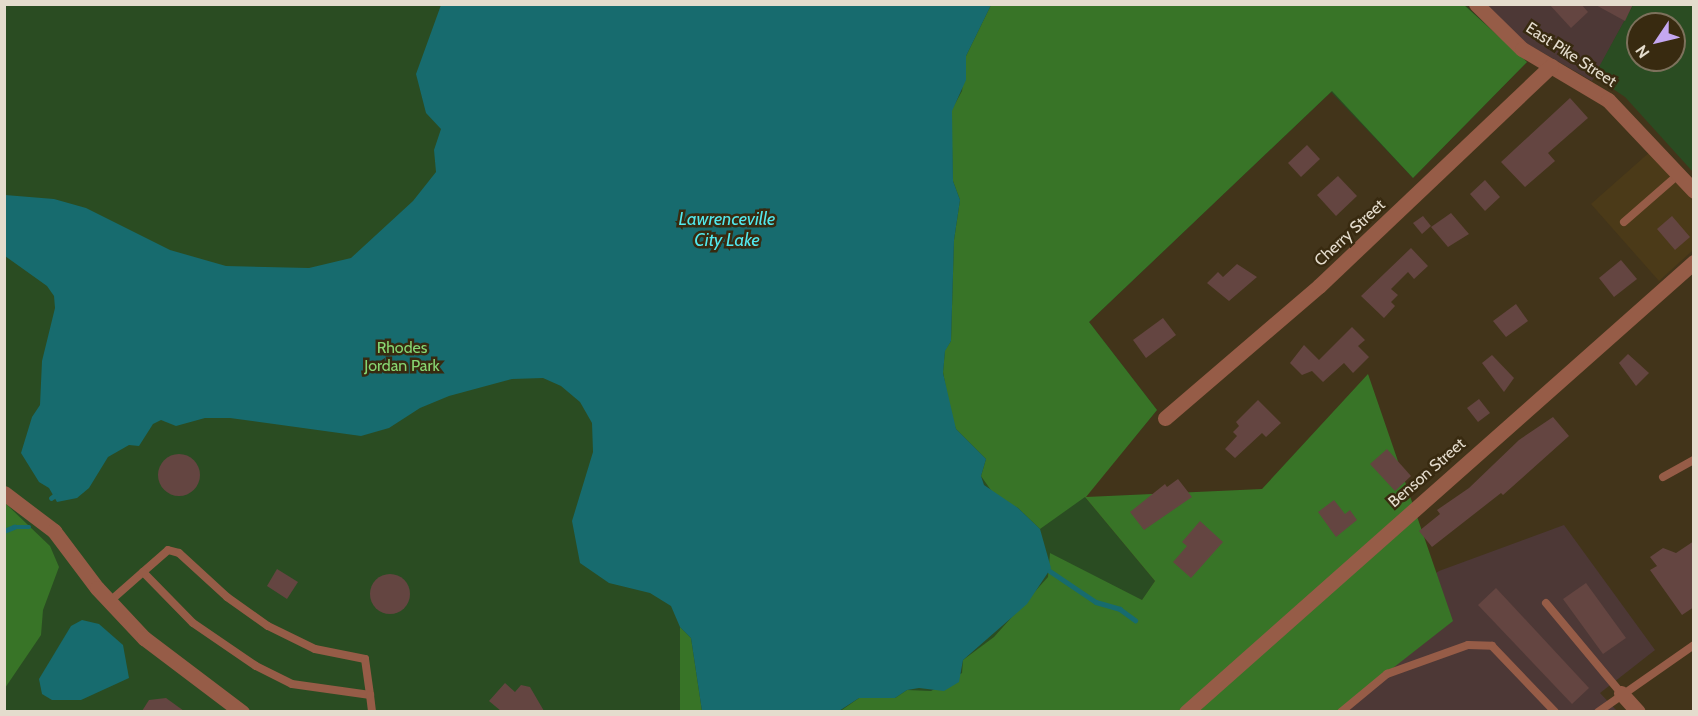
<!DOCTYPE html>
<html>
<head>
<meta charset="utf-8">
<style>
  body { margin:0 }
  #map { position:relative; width:1698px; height:716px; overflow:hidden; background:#42341a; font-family:Cabin,sans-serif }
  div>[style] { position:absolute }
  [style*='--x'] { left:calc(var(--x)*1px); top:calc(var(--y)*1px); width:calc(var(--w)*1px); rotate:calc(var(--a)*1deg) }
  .built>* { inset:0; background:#4b3a18 }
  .industrial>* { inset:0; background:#4d3836 }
  .green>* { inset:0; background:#2a4c22 }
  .forest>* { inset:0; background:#387427 }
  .water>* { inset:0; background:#176b6e }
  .stream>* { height:4.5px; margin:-2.25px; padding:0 2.25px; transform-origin:2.25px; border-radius:2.25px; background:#176b6e }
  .building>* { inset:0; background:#644541 }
  .round { border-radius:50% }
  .service>* { height:8px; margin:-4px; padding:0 4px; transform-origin:4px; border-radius:4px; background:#965c47 }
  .minor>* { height:15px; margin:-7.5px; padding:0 7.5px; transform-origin:7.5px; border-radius:7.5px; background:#965c47 }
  span { translate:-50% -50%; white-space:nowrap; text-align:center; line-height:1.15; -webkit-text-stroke:5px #382a10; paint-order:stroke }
  .street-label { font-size:16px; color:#e4dccd }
  .park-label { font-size:16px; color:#87d672 }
  .water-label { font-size:18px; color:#52e8ed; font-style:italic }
  .frame { position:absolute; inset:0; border:6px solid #e4dccd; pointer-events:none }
  .north { position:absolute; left:1626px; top:12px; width:60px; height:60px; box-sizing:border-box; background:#382a10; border:2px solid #7d715c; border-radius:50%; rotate:235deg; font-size:16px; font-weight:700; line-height:24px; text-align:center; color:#e4dccd }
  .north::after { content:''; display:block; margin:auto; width:21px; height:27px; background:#c4a7f1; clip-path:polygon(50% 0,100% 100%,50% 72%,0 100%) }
</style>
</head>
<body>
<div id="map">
  <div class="built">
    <i style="clip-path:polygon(1651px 151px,1693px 201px,1693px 250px,1659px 281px,1591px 204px)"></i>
  </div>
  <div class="industrial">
    <i style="clip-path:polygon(1485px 5px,1633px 5px,1592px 81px,1524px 42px)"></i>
    <i style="clip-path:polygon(1564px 525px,1655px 650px,1600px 693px,1617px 711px,1225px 712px,1439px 571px)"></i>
  </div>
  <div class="green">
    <i style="clip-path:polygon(1464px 4px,1527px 62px,1413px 178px,1331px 92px,1089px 322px,1157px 410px,1085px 497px,1155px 581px,1103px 659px,1177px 711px,5px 712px,4px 5px)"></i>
    <i style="clip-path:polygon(evenodd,1633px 5px,1693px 5px,1693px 172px,1625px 97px,1594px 76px,1633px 5px,1638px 24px,1674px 24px,1674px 60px,1638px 60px,1638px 24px)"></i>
  </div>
  <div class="forest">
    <i style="clip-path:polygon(991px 5px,1464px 5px,1527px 62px,1413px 178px,1332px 91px,1089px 322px,1157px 410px,1086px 497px,1262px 489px,1368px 374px,1453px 621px,1338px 711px,839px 712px,859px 698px,895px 698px,907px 690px,931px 691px,962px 673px,963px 660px,994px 637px,1048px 577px,1050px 553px,1142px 600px,1155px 581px,1085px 497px,1040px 529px,1018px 508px,995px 496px,981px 476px,986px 459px,956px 429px,951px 416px,943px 372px,945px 350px,951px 341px,954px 240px,960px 200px,953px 181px,951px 111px,962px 91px,966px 56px)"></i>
    <i style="clip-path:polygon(4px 502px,50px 546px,59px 567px,43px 610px,41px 635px,5px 688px)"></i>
    <i style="clip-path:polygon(680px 627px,691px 638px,702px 711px,680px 712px)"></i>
  </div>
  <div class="water">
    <i style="clip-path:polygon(441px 5px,991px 5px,966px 56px,966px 80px,952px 111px,953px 181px,960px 200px,954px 240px,951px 341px,945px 351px,943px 373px,956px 429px,986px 459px,981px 476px,984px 485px,1018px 508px,1040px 529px,1051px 568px,1027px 604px,963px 660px,959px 682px,944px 691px,919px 688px,907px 690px,895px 698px,859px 698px,839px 711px,702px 711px,691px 638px,680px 627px,671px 606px,650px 593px,609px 583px,580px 563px,572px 521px,593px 452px,592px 423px,580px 402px,561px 386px,543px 378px,512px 379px,449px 396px,420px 408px,389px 428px,361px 436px,230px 418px,205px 418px,176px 426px,161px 420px,153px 424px,139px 446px,129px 445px,108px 457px,89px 488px,77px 498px,57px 502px,49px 488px,39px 482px,21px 453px,32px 417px,40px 405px,42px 361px,55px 308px,54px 296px,47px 286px,5px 256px,5px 195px,54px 199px,86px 208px,170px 250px,226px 266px,309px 268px,351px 258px,413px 201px,436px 172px,434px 150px,441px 129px,426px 113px,416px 74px)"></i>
    <i style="clip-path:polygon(82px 620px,99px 624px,123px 645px,129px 678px,81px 700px,52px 700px,42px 694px,39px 679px,71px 626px)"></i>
  </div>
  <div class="stream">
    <i style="--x:51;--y:498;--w:4;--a:-34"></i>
    <i style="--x:4;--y:531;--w:11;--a:-22"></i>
    <i style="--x:14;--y:527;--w:15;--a:0"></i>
    <i style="--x:1050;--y:571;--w:55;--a:34"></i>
    <i style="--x:1096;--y:602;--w:25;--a:16"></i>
    <i style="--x:1120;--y:609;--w:19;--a:36"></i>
  </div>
  <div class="building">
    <i style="clip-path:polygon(1549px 4px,1581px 4px,1588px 12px,1571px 28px)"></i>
    <i style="clip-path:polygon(1594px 4px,1633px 4px,1625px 21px)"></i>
    <i style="clip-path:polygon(1570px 98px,1588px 118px,1548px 153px,1555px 161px,1525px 187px,1501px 162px)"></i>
    <i style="clip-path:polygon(1307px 145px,1320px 159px,1301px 177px,1288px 163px)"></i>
    <i style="clip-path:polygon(1338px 176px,1357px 196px,1336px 216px,1317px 195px)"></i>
    <i style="clip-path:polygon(1485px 180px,1500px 197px,1485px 211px,1470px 194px)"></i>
    <i style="clip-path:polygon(1451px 213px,1469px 234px,1448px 247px,1431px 227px)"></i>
    <i style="clip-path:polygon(1423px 216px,1431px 226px,1422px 234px,1413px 223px)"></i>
    <i style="clip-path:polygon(1672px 216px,1690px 237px,1675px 250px,1657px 229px)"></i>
    <i style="clip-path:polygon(1411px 248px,1428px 266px,1414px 279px,1408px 272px,1391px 289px,1398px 295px,1391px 302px,1395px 306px,1384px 318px,1361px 296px)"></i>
    <i style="clip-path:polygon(1621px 260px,1637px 279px,1614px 297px,1599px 278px)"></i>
    <i style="clip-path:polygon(1237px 264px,1257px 277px,1229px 301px,1207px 283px,1218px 272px,1223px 277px)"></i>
    <i style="clip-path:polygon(1516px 304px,1528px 321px,1506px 337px,1493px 321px)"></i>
    <i style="clip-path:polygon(1163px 318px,1176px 335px,1146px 358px,1133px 340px)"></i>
    <i style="clip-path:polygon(1352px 327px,1365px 340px,1358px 346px,1369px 357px,1353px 373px,1344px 363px,1323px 382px,1312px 371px,1302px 375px,1290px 363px,1304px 345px,1319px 360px)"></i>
    <i style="clip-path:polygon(1628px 354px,1649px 373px,1636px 386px,1619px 363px)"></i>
    <i style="clip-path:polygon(1492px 355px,1514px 378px,1504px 392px,1482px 363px)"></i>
    <i style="clip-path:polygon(1479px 399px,1490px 413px,1478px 422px,1467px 408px)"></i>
    <i style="clip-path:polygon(1258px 400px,1281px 423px,1266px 437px,1262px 433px,1235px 458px,1225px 449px,1237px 436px,1233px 432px,1239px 426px,1236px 422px)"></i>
    <i style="clip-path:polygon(1553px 417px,1569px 436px,1503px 495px,1501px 493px,1432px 547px,1419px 531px,1440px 514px,1437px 510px,1469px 488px,1519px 440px)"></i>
    <i style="clip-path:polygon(1387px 449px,1411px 476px,1395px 491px,1370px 464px)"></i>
    <i class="round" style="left:158px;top:454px;width:42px;height:42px"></i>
    <i style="clip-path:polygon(1178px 479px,1192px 497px,1144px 530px,1130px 512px,1165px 484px,1167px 487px)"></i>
    <i style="clip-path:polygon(1334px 500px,1345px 514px,1350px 510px,1357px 520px,1336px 537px,1318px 512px)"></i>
    <i style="clip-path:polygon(1200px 521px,1223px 542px,1191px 578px,1173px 562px,1187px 546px,1182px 542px)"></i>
    <i style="clip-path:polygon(1694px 541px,1694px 607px,1682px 615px,1650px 570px,1657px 566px,1650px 557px,1663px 548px,1676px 553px)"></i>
    <i style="clip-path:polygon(277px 569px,298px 582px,287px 599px,267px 586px)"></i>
    <i class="round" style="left:370px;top:574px;width:40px;height:40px"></i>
    <i style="clip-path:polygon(1586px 583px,1626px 638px,1603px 654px,1563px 599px)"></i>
    <i style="clip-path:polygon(1496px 588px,1589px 688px,1572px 704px,1478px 605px)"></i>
    <i style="clip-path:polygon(505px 683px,515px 692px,521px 685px,530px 687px,544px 711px,501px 711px,489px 701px)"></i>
    <i style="clip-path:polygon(166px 698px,184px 711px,142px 711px,149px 700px)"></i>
  </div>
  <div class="service">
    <i style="--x:1624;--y:222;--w:73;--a:-41.1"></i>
    <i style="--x:1663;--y:477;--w:35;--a:-29"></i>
    <i style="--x:143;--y:572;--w:33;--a:-41"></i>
    <i style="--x:168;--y:550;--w:11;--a:15"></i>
    <i style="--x:179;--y:553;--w:65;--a:42.5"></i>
    <i style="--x:227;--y:597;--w:50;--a:35.3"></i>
    <i style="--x:268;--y:626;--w:52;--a:26.1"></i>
    <i style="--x:315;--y:649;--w:51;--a:11.3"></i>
    <i style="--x:365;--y:659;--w:36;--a:82"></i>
    <i style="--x:109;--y:602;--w:45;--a:-41.4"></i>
    <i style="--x:143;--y:572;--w:71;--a:45.6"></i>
    <i style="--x:193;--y:623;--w:76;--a:34.3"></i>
    <i style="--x:256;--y:666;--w:40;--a:26.6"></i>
    <i style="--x:292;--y:684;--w:79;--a:8"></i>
    <i style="--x:370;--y:695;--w:17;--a:83"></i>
    <i style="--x:1546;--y:603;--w:117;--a:50.2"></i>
    <i style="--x:1341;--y:712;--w:60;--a:-39.6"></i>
    <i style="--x:1387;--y:674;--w:86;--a:-19.7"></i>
    <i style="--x:1468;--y:645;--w:24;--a:2"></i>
    <i style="--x:1492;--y:646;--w:91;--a:46.3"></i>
    <i style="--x:1598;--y:712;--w:117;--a:-34.9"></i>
  </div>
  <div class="minor">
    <i style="--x:1476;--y:4;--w:64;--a:44.4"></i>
    <i style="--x:1522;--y:49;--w:100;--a:30.7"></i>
    <i style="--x:1608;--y:100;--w:125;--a:46.6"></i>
    <i style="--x:1165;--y:418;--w:203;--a:-40.6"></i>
    <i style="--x:1319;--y:286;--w:320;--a:-43.5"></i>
    <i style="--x:4;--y:493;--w:63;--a:37.2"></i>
    <i style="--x:54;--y:531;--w:71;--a:53"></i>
    <i style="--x:97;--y:588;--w:69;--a:46.8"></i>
    <i style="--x:144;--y:638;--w:123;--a:37.1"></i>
    <i style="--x:1621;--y:693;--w:25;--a:48"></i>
    <i style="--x:1186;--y:712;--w:679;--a:-41.54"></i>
  </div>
  <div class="street-label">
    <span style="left:1571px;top:55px;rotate:33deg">East Pike Street</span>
    <span style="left:1350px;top:233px;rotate:-43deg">Cherry Street</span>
    <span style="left:1427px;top:473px;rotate:-41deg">Benson Street</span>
  </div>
  <div class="park-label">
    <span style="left:402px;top:357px">Rhodes<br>Jordan Park</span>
  </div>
  <div class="water-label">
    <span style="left:727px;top:230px">Lawrenceville<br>City Lake</span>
  </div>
  <div class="frame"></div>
  <div class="north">N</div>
</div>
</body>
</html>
